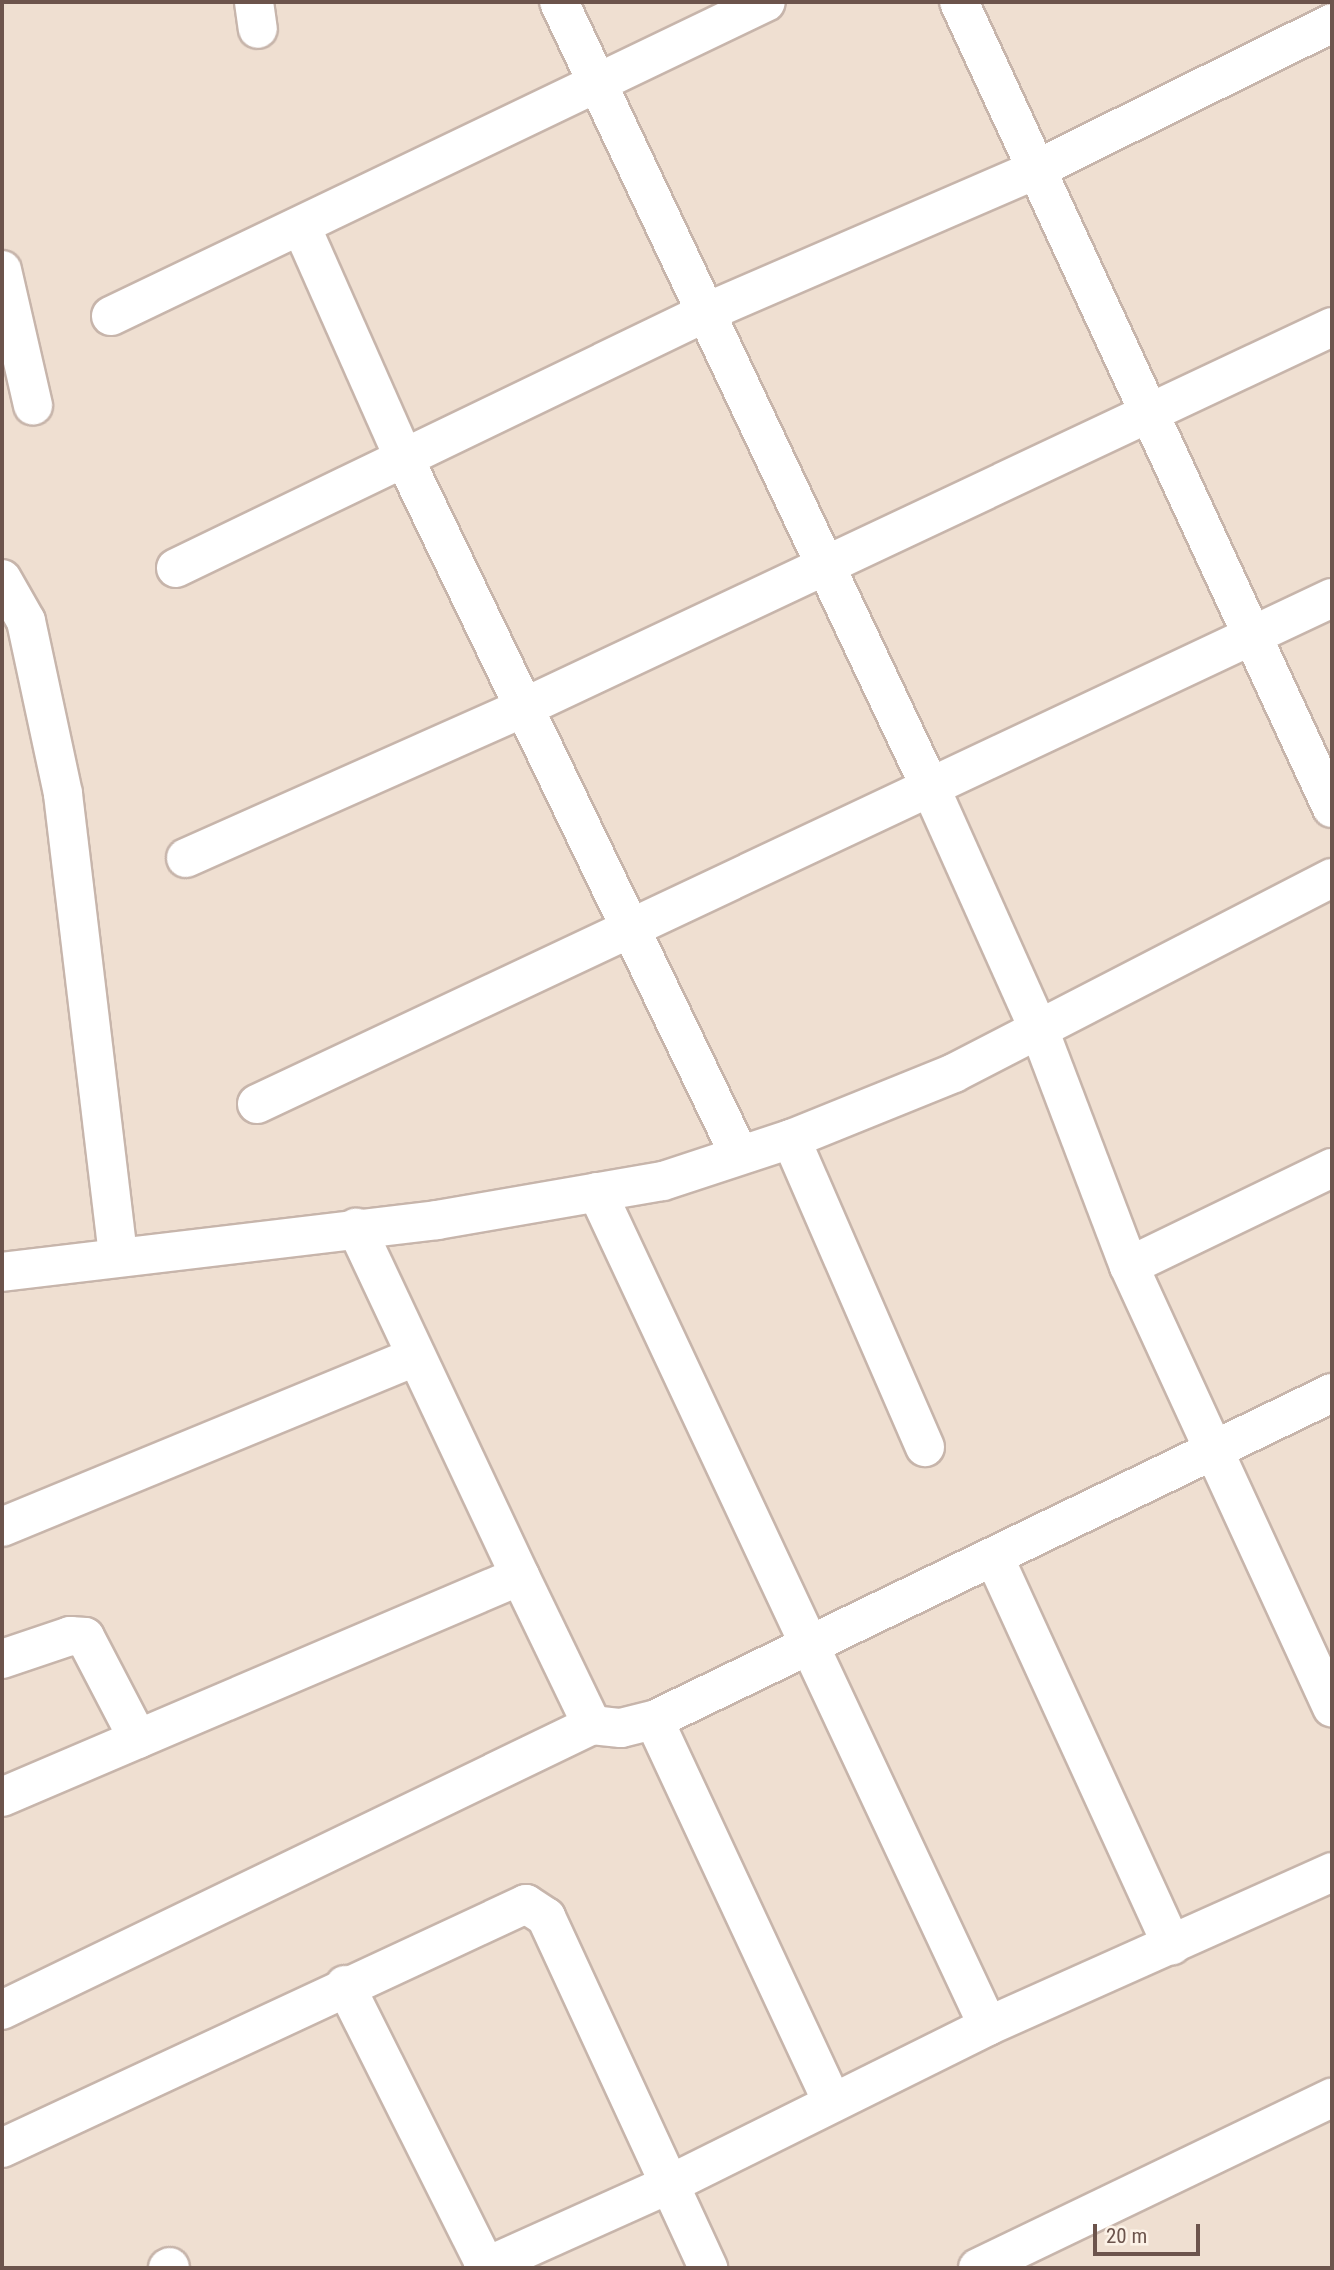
<!DOCTYPE html>
<html>
<head>
<meta charset="utf-8">
<style>
  body { margin:0 }
  #map { position:relative; width:1334px; height:2270px; overflow:hidden; background:#f9eee2; font-family:"Roboto Condensed",sans-serif }
  div>[style] { position:absolute }
  [style*='--x'] { left:calc(var(--x)*1px); top:calc(var(--y)*1px); width:calc(var(--w)*1px); rotate:calc(var(--a)*1deg) }
  .residential>* { inset:0; background:#efdfd1 }
  .roads { filter:drop-shadow(2px 0 #c7b5ab) drop-shadow(-2px 0 #c7b5ab) drop-shadow(0 2px #c7b5ab) drop-shadow(0 -2px #c7b5ab) }
  .minor>* { height:38px; margin:-19px; padding:0 19px; transform-origin:19px; border-radius:19px; background:#fff }
  span { translate:-50% -50%; white-space:nowrap; text-align:center; line-height:1.15; -webkit-text-stroke:5px #fcf2e7; paint-order:stroke }
  .frame { position:absolute; inset:0; border:4px solid #6c544c; pointer-events:none }
  .scale { position:absolute; left:1093px; top:2224px; width:107px; height:32px; box-sizing:border-box; border:4px solid #6c544c; border-top:0; padding-left:9px; font-size:21px; line-height:24px; white-space:nowrap; color:#6c544c; -webkit-text-stroke:5px #fcf2e7; paint-order:stroke }
</style>
</head>
<body>
<div id="map">
  <div class="residential">
    <i style="clip-path:polygon(2px 2px,1332px 2px,1332px 2268px,2px 2268px)"></i>
  </div>
  <div class="roads">
    <div class="minor">
      <i style="--x:254;--y:2;--w:27;--a:82"></i>
      <i style="--x:559;--y:2;--w:873;--a:64.7"></i>
      <i style="--x:932;--y:791;--w:264;--a:65.9"></i>
      <i style="--x:1040;--y:1032;--w:250;--a:69.2"></i>
      <i style="--x:1129;--y:1266;--w:486;--a:65.3"></i>
      <i style="--x:959;--y:2;--w:888;--a:65.17"></i>
      <i style="--x:301;--y:226;--w:254;--a:66.1"></i>
      <i style="--x:404;--y:458;--w:772;--a:64.3"></i>
      <i style="--x:2;--y:270;--w:139;--a:77.1"></i>
      <i style="--x:111;--y:316;--w:726;--a:-25.61"></i>
      <i style="--x:176;--y:568;--w:589;--a:-25.74"></i>
      <i style="--x:707;--y:312;--w:360;--a:-23.4"></i>
      <i style="--x:1037;--y:169;--w:329;--a:-26.3"></i>
      <i style="--x:2;--y:579;--w:48;--a:60.3"></i>
      <i style="--x:26;--y:621;--w:177;--a:77.9"></i>
      <i style="--x:63;--y:794;--w:462;--a:83.2"></i>
      <i style="--x:186;--y:858;--w:373;--a:-24"></i>
      <i style="--x:527;--y:706;--w:890;--a:-25.21"></i>
      <i style="--x:257;--y:1104;--w:1188;--a:-25.21"></i>
      <i style="--x:791;--y:1139;--w:336;--a:66.5"></i>
      <i style="--x:597;--y:1192;--w:921;--a:64.88"></i>
      <i style="--x:1129;--y:1266;--w:225;--a:-25.8"></i>
      <i style="--x:2;--y:1272;--w:438;--a:-6.8"></i>
      <i style="--x:437;--y:1220;--w:229;--a:-9.8"></i>
      <i style="--x:663;--y:1181;--w:135;--a:-18.2"></i>
      <i style="--x:791;--y:1139;--w:176;--a:-22"></i>
      <i style="--x:954;--y:1073;--w:425;--a:-27.3"></i>
      <i style="--x:2;--y:1527;--w:444;--a:-22.4"></i>
      <i style="--x:995;--y:1559;--w:425;--a:65.4"></i>
      <i style="--x:2;--y:1659;--w:72;--a:-18.7"></i>
      <i style="--x:70;--y:1636;--w:15;--a:4"></i>
      <i style="--x:85;--y:1637;--w:115;--a:62.5"></i>
      <i style="--x:654;--y:1720;--w:419;--a:65"></i>
      <i style="--x:592;--y:1725;--w:29;--a:6"></i>
      <i style="--x:621;--y:1728;--w:34;--a:-14"></i>
      <i style="--x:654;--y:1720;--w:753;--a:-25.75"></i>
      <i style="--x:2;--y:1797;--w:563;--a:-23.11"></i>
      <i style="--x:520;--y:1576;--w:385;--a:-115.2"></i>
      <i style="--x:345;--y:1985;--w:315;--a:63.4"></i>
      <i style="--x:2;--y:2010;--w:655;--a:-25.78"></i>
      <i style="--x:592;--y:1725;--w:165;--a:-115.8"></i>
      <i style="--x:2;--y:2148;--w:578;--a:-24.97"></i>
      <i style="--x:526;--y:1904;--w:24;--a:33"></i>
      <i style="--x:546;--y:1917;--w:387;--a:65.2"></i>
      <i style="--x:168;--y:2268;--w:2;--a:-27"></i>
      <i style="--x:483;--y:2268;--w:203;--a:-24.2"></i>
      <i style="--x:668;--y:2185;--w:357;--a:-26.4"></i>
      <i style="--x:988;--y:2026;--w:377;--a:-24.1"></i>
      <i style="--x:978;--y:2268;--w:393;--a:-25.7"></i>
    </div>
  </div>
  <div class="frame"></div>
  <div class="scale">20 m</div>
</div>
</body>
</html>
